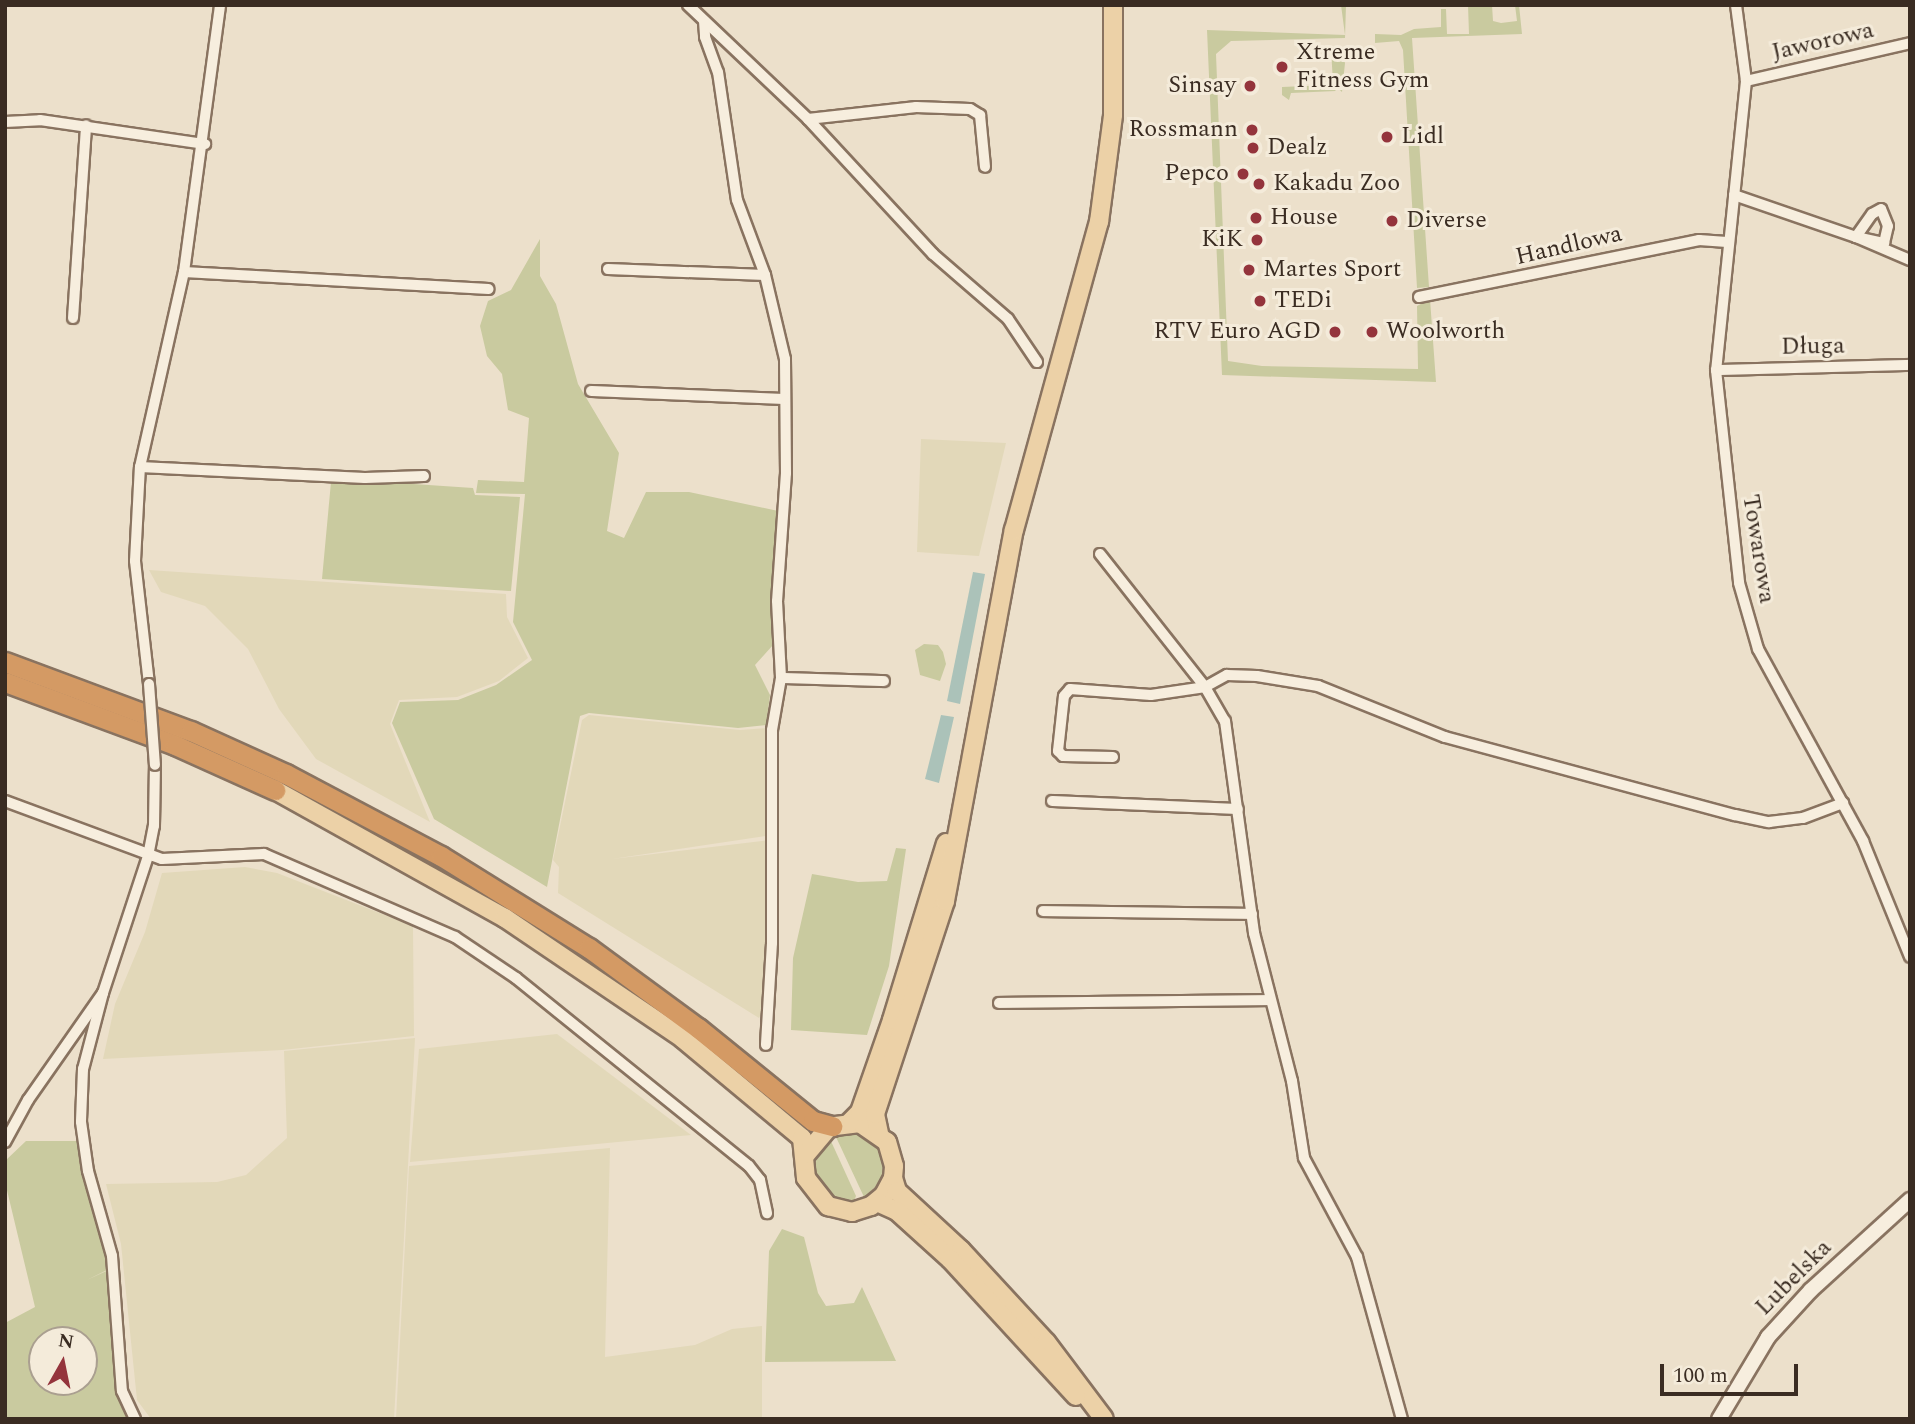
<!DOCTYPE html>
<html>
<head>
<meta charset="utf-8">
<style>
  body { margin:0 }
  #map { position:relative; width:1915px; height:1424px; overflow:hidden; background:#ece0cb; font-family:Spectral,serif }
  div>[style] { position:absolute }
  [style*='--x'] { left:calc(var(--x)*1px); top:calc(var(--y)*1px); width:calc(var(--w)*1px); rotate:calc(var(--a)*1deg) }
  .farmland>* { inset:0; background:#e2d8b9 }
  .green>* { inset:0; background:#c9ca9f }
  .water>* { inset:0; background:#abc2b9 }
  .roads { filter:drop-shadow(2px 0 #897360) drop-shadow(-2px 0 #897360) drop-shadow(0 2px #897360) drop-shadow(0 -2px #897360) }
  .minor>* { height:10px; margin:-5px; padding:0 5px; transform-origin:5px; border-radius:5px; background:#f7eede }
  .tertiary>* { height:14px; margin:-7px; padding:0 7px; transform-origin:7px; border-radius:7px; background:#f7eede }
  .primary>* { height:18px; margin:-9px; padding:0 9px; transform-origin:9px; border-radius:9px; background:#ecd1a7 }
  .motorway>* { height:19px; margin:-9.5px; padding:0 9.5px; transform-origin:9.5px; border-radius:9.5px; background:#d49a64 }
  .bridges { filter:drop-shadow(2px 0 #897360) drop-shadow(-2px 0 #897360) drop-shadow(0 2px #897360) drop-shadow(0 -2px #897360) }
  .minor-bridge>* { height:10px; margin:-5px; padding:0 5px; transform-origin:5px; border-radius:5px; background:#f7eede }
  .dots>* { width:19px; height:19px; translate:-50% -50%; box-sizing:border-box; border:4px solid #f4ebda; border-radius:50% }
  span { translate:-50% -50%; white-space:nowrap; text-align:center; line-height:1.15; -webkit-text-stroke:6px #f4ebda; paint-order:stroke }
  .street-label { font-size:24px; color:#3a2c22 }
  .poi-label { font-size:24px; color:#3a2c22 }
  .left { translate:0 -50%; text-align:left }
  .right { translate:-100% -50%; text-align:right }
  .frame { position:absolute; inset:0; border:7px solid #3a2c22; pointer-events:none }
  .north { position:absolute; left:28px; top:1326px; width:70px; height:70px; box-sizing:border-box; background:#f4ebda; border:2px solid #aa9f90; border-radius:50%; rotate:9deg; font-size:19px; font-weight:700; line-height:28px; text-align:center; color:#3a2c22 }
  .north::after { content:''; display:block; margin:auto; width:24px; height:32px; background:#94343c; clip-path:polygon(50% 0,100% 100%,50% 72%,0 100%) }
  .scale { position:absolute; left:1660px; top:1364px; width:138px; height:32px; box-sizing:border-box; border:4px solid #3a2c22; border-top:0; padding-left:9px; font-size:21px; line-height:24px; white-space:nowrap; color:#3a2c22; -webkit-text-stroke:5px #f4ebda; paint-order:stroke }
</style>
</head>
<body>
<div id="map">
  <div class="farmland">
    <i style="clip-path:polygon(921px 439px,1006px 443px,979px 556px,917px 552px)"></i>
    <i style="clip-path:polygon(149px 570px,506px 594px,507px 617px,528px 658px,499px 681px,457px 697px,399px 700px,390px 724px,430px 822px,316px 759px,279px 709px,248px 649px,205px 606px,161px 592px)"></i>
    <i style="clip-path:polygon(589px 715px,740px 730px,768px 728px,770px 829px,766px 836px,612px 859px,770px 840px,772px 992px,759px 1018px,558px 893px,559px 867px,553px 860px,582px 720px)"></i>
    <i style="clip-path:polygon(245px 867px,277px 873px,413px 926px,414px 1036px,282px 1050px,103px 1059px,115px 1004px,145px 932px,162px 873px)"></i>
    <i style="clip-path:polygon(557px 1034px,691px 1135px,410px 1162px,419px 1049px)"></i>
    <i style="clip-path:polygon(415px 1038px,394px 1419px,151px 1419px,137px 1400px,121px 1244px,106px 1184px,217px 1182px,246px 1175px,287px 1138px,284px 1051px)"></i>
    <i style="clip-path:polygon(610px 1148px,605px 1357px,695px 1345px,732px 1329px,762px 1326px,762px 1419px,396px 1419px,409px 1166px)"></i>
  </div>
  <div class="green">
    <i style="clip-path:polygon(1341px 5px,1346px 5px,1345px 38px,1231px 41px,1216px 54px,1228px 361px,1262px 366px,1418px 369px,1417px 306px,1430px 299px,1436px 382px,1222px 375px,1207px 30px,1345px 35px)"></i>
    <i style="clip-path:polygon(1468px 5px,1492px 5px,1493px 21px,1501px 23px,1517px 21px,1515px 5px,1519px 5px,1522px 34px,1412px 38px,1429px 287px,1417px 288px,1403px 50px,1399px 41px,1375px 43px,1375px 34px,1401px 35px,1414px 29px,1441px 27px,1441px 9px,1446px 9px,1447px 34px,1469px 34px)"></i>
    <i style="clip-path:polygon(1310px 46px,1329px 46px,1341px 52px,1345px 63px,1342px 92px,1333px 83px,1331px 49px)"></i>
    <i style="clip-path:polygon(1330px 85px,1336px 91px,1291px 93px,1289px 100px,1282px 95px,1282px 87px)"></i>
    <i style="clip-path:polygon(540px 239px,540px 276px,556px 304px,578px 384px,619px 453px,607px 531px,624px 538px,646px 492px,689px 492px,783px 512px,773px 645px,755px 665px,770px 695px,766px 725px,738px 728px,589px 713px,580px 716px,547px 887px,434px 819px,392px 723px,400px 702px,458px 700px,496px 685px,532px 660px,513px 622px,525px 494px,476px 493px,478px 480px,524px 482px,529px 418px,508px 410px,502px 374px,487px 356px,480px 326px,488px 301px,511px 290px)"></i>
    <i style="clip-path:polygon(354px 480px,473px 488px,475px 495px,520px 497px,511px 591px,322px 579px,331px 482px)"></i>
    <i style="clip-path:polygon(924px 644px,938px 645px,943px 652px,946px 664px,940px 681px,920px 675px,915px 650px)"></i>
    <i style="clip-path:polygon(896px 848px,906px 849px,889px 966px,867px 1035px,791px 1030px,793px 958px,812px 874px,858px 882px,887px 881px)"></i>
    <i style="clip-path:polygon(858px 1132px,875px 1142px,884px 1163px,881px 1182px,864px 1197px,836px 1137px)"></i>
    <i style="clip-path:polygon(830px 1139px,856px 1196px,854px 1201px,829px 1195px,815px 1175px,817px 1151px)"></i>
    <i style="clip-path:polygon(evenodd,26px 1141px,89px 1141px,117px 1265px,87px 1280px,117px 1266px,127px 1419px,5px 1419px,5px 1323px,35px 1307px,5px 1182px,5px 1161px,26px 1141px,42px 1340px,84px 1340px,84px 1382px,42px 1382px,42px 1340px)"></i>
    <i style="clip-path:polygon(782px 1229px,804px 1237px,818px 1293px,826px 1306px,854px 1303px,862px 1287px,896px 1361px,765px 1362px,769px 1251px)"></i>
  </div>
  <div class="water">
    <i style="clip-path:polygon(973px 572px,985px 574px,960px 704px,947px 701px)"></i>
    <i style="clip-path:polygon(941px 715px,954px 717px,939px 783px,925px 779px)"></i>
  </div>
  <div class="roads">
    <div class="minor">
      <i style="--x:688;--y:5;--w:166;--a:43.5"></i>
      <i style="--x:808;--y:119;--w:184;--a:47.2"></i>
      <i style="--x:933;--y:254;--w:99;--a:40.9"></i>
      <i style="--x:1008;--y:319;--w:52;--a:56"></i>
      <i style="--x:1736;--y:5;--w:77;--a:82.5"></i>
      <i style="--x:1746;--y:81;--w:291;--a:95.9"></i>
      <i style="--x:1716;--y:370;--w:214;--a:83.8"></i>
      <i style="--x:1739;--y:583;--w:69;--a:73.9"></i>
      <i style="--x:1758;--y:649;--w:219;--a:61.3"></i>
      <i style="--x:1863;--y:841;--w:125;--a:67.9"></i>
      <i style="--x:704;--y:21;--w:16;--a:86"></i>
      <i style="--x:705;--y:37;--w:37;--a:70"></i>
      <i style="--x:718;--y:72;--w:129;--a:81.6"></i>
      <i style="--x:737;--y:200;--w:80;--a:69.5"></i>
      <i style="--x:765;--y:275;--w:86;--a:76.6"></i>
      <i style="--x:785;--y:359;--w:114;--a:89.5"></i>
      <i style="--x:786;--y:473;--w:128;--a:94"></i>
      <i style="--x:777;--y:601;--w:77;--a:87"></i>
      <i style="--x:781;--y:678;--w:53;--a:99.8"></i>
      <i style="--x:772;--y:730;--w:213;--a:90"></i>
      <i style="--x:772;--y:943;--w:102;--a:93.4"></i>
      <i style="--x:1746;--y:81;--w:168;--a:-13"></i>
      <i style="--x:808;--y:119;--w:109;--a:-6.3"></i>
      <i style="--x:916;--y:107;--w:54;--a:2.1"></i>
      <i style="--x:970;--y:109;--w:12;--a:31"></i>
      <i style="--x:980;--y:115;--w:52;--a:84.5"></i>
      <i style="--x:5;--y:122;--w:35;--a:-3"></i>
      <i style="--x:40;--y:120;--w:167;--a:8.3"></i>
      <i style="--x:1734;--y:195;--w:129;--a:19"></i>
      <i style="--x:1856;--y:237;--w:29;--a:12"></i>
      <i style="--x:1884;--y:243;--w:17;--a:-77"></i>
      <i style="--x:1888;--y:226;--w:18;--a:-112"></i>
      <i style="--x:1881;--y:209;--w:10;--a:151"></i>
      <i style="--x:1872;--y:214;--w:28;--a:125"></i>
      <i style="--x:1856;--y:237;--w:59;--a:23.1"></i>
      <i style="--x:608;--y:269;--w:157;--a:2.2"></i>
      <i style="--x:184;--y:272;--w:305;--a:3.2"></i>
      <i style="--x:1419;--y:297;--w:286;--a:-11.5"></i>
      <i style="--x:1699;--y:240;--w:28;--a:4"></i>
      <i style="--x:73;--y:318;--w:193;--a:-86.1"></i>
      <i style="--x:1716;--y:370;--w:194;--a:-1.5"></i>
      <i style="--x:591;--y:391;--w:194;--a:2.4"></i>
      <i style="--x:140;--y:467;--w:225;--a:2.8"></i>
      <i style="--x:365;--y:478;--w:59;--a:-1.9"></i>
      <i style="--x:1100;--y:554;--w:169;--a:51.7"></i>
      <i style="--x:1205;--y:687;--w:39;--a:60"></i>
      <i style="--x:1225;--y:721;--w:214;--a:82.2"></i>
      <i style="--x:1254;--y:933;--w:153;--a:75.6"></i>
      <i style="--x:1292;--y:1081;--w:78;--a:81.1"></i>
      <i style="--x:1304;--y:1158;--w:112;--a:61.8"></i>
      <i style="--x:1357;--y:1257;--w:168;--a:74.5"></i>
      <i style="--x:781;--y:678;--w:103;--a:1.7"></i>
      <i style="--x:149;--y:684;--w:124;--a:-96.5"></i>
      <i style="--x:135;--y:561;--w:94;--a:-87"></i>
      <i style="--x:140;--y:467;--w:200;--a:-77.3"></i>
      <i style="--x:184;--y:272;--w:269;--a:-82.3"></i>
      <i style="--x:1113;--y:757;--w:50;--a:-178.9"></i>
      <i style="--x:1063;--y:756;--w:7;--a:-135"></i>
      <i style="--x:1058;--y:751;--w:55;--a:-83.8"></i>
      <i style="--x:1064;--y:696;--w:9;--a:-49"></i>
      <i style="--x:1070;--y:689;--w:81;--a:4.2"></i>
      <i style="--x:1151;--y:695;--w:55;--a:-8.4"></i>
      <i style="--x:1205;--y:687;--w:25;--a:-29"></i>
      <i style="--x:1227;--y:675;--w:30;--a:2"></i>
      <i style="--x:1257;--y:676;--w:62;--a:9.3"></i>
      <i style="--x:1318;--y:686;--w:137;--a:21.9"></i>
      <i style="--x:1445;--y:737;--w:300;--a:15.1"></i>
      <i style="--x:1735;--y:815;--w:35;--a:12"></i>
      <i style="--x:1769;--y:822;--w:34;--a:-7"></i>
      <i style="--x:1803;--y:818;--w:43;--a:-20.6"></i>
      <i style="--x:5;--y:801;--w:167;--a:20.3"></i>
      <i style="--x:162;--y:859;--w:102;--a:-2.8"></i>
      <i style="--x:264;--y:854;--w:208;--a:23.5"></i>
      <i style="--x:455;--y:937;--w:73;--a:33.9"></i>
      <i style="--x:516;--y:978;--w:299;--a:38.9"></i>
      <i style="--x:749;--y:1166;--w:18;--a:52"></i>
      <i style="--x:760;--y:1180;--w:34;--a:78"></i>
      <i style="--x:1052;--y:801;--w:186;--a:2.5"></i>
      <i style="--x:1043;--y:911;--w:209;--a:0.8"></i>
      <i style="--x:103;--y:993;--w:79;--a:104.7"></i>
      <i style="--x:83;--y:1069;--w:53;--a:92.2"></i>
      <i style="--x:81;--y:1122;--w:49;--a:81.9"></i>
      <i style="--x:88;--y:1171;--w:88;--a:74.2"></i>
      <i style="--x:112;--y:1256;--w:135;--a:85.8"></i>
      <i style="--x:122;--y:1391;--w:31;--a:65"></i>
      <i style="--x:999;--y:1003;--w:271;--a:-0.6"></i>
      <i style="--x:5;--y:1142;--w:48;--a:-61.3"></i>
      <i style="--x:28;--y:1100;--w:131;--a:-55"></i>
      <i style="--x:103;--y:993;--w:144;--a:-71.8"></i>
      <i style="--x:148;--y:856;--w:31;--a:-79"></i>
      <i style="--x:154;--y:826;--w:61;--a:-89.1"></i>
    </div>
    <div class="tertiary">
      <i style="--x:1719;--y:1419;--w:96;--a:-59.1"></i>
      <i style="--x:1768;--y:1337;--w:64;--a:-47.5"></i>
      <i style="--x:1811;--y:1290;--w:134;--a:-42.3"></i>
    </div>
    <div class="primary">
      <i style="--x:275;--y:790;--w:263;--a:29.1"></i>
      <i style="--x:505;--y:918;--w:214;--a:34.1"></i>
      <i style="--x:682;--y:1038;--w:156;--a:39.8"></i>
      <i style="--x:802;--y:1138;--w:40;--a:84.3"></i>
      <i style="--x:806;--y:1178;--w:36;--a:52"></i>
      <i style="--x:828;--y:1206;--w:25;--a:14"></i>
      <i style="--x:852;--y:1212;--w:20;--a:-18"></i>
      <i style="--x:871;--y:1206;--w:17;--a:-40"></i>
      <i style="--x:884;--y:1195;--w:19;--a:-62"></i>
      <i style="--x:893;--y:1178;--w:12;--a:-85"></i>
      <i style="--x:894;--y:1166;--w:25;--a:-106"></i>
      <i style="--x:887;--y:1142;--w:33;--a:-145"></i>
      <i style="--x:860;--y:1123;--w:31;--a:173"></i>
      <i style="--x:829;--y:1127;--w:35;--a:130"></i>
      <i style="--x:850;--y:1122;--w:14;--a:-45"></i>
      <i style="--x:860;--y:1112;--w:97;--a:-70.8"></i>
      <i style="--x:892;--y:1020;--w:185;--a:-73"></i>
      <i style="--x:879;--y:1133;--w:19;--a:-102"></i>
      <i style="--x:875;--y:1114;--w:224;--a:-71.8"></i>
      <i style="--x:945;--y:901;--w:377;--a:-79.5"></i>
      <i style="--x:1014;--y:530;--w:320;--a:-74.6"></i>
      <i style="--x:1099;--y:222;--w:108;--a:-82.5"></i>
      <i style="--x:1113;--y:115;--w:110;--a:-90"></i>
      <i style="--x:893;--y:1178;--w:14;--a:73"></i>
      <i style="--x:897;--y:1191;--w:87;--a:42.7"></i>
      <i style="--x:961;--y:1250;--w:125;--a:47.3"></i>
      <i style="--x:1046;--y:1342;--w:96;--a:53"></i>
      <i style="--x:877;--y:1202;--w:22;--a:24"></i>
      <i style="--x:897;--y:1211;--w:72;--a:42.2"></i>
      <i style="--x:950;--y:1259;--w:186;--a:47.4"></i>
    </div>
    <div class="motorway">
      <i style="--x:5;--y:662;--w:198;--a:20.4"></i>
      <i style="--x:191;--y:731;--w:104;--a:24.4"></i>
      <i style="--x:286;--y:774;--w:175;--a:27.9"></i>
      <i style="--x:441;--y:856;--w:174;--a:31.9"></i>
      <i style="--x:589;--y:948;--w:135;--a:36.3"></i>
      <i style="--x:698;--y:1028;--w:148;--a:39"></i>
      <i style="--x:813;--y:1121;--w:20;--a:15"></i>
      <i style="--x:5;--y:682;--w:181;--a:20.3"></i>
      <i style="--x:175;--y:745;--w:110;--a:24.2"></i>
    </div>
  </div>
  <div class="bridges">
    <div class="minor-bridge">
      <i style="--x:149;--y:684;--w:81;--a:85.8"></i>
    </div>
  </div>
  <div class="dots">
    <i style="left:1282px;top:67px;background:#94343c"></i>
    <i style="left:1250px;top:86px;background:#94343c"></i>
    <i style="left:1252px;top:130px;background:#94343c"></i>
    <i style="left:1387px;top:137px;background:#94343c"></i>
    <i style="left:1253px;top:148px;background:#94343c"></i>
    <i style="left:1243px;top:174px;background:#94343c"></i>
    <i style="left:1259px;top:184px;background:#94343c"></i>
    <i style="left:1256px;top:218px;background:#94343c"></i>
    <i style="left:1392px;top:221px;background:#94343c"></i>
    <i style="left:1257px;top:240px;background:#94343c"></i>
    <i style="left:1249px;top:270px;background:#94343c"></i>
    <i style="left:1260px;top:301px;background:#94343c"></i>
    <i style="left:1335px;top:332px;background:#94343c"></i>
    <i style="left:1372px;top:332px;background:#94343c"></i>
  </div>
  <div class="street-label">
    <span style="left:1823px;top:42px;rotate:-13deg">Jaworowa</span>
    <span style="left:1569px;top:246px;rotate:-13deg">Handlowa</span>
    <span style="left:1813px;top:347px;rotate:-1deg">Długa</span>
    <span style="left:1758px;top:549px;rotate:81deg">Towarowa</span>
    <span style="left:1794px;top:1278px;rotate:-45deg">Lubelska</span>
  </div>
  <div class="poi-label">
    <span class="left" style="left:1296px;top:67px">Xtreme<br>Fitness Gym</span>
    <span class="right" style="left:1236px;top:86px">Sinsay</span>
    <span class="right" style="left:1238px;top:130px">Rossmann</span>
    <span class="left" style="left:1401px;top:137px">Lidl</span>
    <span class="left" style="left:1267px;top:148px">Dealz</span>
    <span class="right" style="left:1229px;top:174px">Pepco</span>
    <span class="left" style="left:1273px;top:184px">Kakadu Zoo</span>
    <span class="left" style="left:1270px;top:218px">House</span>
    <span class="left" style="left:1406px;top:221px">Diverse</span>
    <span class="right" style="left:1243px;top:240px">KiK</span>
    <span class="left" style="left:1263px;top:270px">Martes Sport</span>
    <span class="left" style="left:1274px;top:301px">TEDi</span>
    <span class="right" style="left:1321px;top:332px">RTV Euro AGD</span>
    <span class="left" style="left:1386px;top:332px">Woolworth</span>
  </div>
  <div class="frame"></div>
  <div class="north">N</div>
  <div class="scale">100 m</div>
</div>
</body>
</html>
